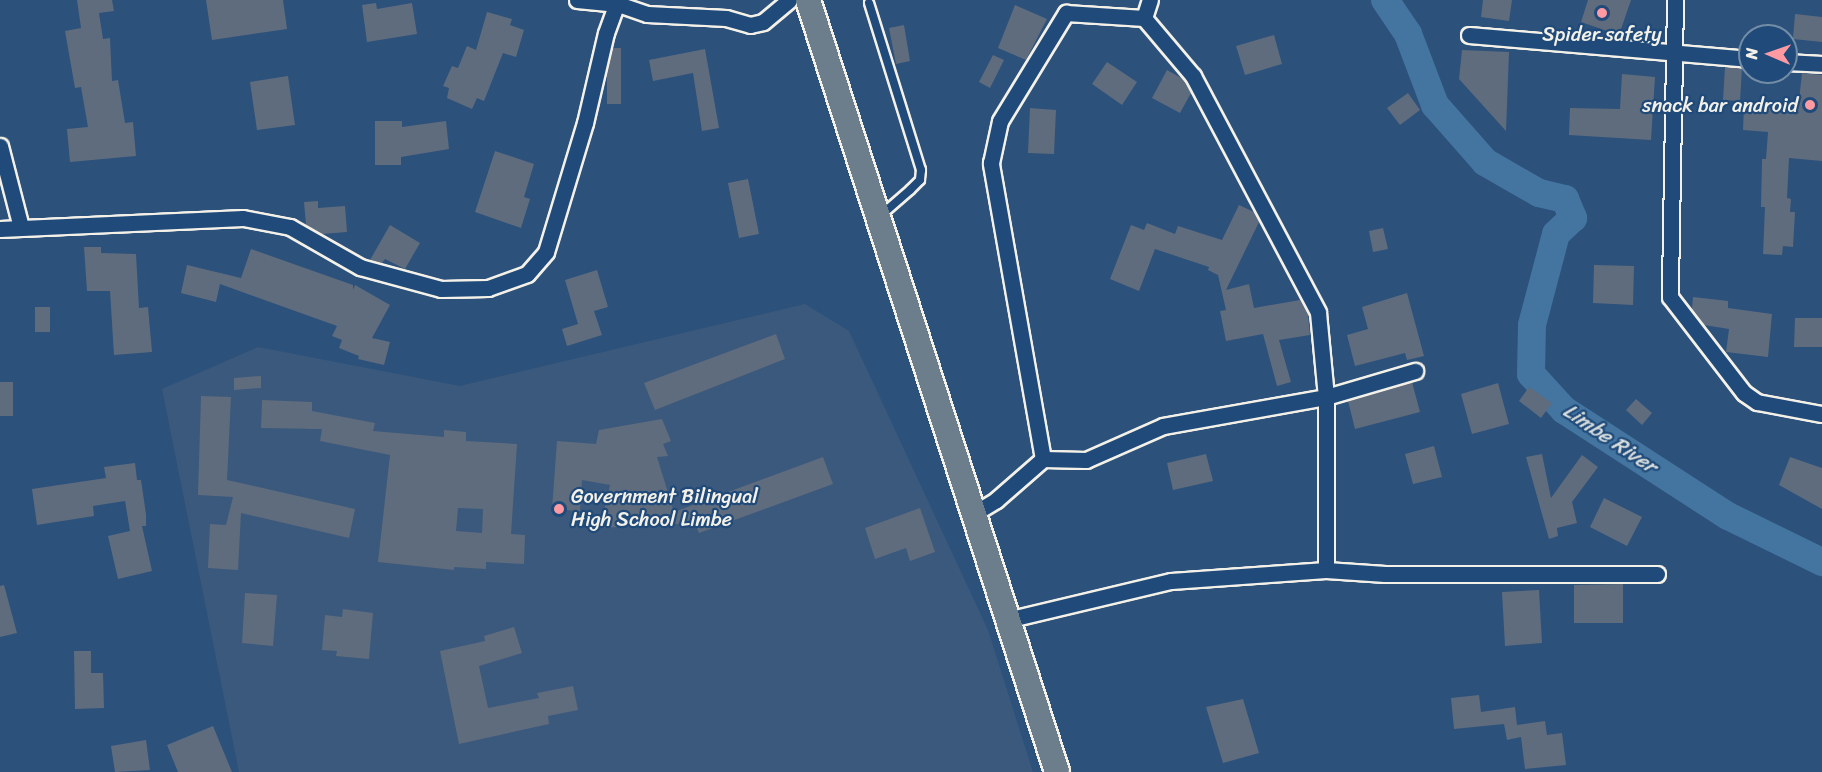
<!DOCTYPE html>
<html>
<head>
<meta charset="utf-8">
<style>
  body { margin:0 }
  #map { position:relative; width:1822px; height:772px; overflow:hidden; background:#2c517b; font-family:Sriracha,sans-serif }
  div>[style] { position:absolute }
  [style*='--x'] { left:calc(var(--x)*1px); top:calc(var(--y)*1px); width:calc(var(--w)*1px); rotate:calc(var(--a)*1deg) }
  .built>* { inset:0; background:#3b597c }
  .river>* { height:28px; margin:-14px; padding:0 14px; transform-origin:14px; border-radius:14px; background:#4375a0 }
  .building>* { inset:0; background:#5f6c7e }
  .roads { filter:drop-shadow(2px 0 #f4f1e8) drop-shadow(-2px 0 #f4f1e8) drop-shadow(0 2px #f4f1e8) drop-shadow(0 -2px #f4f1e8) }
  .lane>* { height:8px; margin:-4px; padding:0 4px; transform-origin:4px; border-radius:4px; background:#1f4a7a }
  .street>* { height:15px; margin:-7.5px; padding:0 7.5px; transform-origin:7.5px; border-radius:7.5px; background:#1f4a7a }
  .primary>* { height:24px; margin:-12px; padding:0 12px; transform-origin:12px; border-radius:12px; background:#6c7d8b }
  .dots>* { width:16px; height:16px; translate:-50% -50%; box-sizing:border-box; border:3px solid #1f4a7a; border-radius:50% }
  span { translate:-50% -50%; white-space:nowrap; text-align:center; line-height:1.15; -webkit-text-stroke:4.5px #1f4a7a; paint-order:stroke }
  .poi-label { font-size:20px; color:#f4f1e8 }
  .right { translate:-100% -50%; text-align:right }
  .left { translate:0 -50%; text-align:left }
  .water-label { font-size:21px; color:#d9dedd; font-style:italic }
  .north { position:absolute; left:1738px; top:24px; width:60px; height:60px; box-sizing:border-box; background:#1f4a7a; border:2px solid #748da6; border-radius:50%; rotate:272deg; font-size:16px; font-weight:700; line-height:24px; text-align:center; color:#f4f1e8 }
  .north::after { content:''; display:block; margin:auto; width:21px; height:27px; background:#ff9aa2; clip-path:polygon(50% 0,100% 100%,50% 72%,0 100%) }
</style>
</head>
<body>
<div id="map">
  <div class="built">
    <i style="clip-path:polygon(805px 304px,849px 331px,988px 630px,1033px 772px,239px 772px,162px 389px,258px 347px,460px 386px)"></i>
  </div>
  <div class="river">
    <i style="--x:1385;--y:0;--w:41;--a:55.9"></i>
    <i style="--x:1408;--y:34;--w:76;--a:69.2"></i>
    <i style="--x:1435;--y:105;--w:76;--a:48.7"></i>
    <i style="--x:1485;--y:162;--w:62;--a:29.9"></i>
    <i style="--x:1539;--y:193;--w:27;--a:13"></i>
    <i style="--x:1565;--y:199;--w:21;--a:67"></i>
    <i style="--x:1573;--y:218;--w:23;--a:137"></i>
    <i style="--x:1556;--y:234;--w:94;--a:104.8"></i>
    <i style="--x:1532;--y:325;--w:49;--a:91.2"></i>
    <i style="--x:1531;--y:374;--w:49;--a:47.5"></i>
    <i style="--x:1564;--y:410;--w:195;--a:32.9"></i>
    <i style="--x:1728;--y:516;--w:105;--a:26.1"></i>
  </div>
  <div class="building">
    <i style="clip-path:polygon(77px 0,112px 0,114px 11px,99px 13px,103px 39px,110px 38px,112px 81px,118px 80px,125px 123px,133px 122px,136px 156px,70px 162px,67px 129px,88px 127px,81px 87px,75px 88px,65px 31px,81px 28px)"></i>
    <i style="clip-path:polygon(206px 0,283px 0,287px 29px,212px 40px)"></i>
    <i style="clip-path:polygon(1483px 0,1512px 0,1509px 21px,1481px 17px)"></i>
    <i style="clip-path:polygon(1588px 0,1631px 0,1619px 35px,1581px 22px)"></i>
    <i style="clip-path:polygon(376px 3px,377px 9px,412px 3px,417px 34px,367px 42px,362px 5px)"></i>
    <i style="clip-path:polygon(1015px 5px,1047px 19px,1026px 60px,998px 48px)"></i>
    <i style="clip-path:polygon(487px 12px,512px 19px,510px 25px,524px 30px,516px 57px,503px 53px,484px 101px,477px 98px,472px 109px,447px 98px,449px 88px,443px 86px,452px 66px,458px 68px,467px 46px,476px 50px)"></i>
    <i style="clip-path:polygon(1795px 14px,1822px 17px,1822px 42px,1793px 39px)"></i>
    <i style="clip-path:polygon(904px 25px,910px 61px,896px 64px,889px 28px)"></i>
    <i style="clip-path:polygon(1274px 35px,1282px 64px,1245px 75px,1236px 46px)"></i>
    <i style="clip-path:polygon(613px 48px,621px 48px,621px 104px,607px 104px,607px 73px)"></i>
    <i style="clip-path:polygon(705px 49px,719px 128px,702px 131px,693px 73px,653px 81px,649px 60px)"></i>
    <i style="clip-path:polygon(1462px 50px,1509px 52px,1506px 131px,1459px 79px)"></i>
    <i style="clip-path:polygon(993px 55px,1004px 60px,990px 88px,979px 82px)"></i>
    <i style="clip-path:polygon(1107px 62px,1137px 82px,1122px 105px,1092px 84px)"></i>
    <i style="clip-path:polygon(1725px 67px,1742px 68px,1740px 101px,1723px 100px)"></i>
    <i style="clip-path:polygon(1167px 70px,1183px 79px,1191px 93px,1180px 113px,1152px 98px)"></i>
    <i style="clip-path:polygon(1802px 73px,1822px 75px,1822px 161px,1789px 158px,1787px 198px,1791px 199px,1790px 212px,1795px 212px,1793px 247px,1783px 246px,1782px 255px,1763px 254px,1765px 207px,1761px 207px,1762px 159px,1766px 159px,1768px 132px,1743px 130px,1744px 106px,1798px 109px)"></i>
    <i style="clip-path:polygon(1622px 74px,1655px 77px,1651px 140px,1569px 135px,1570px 108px,1620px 109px)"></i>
    <i style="clip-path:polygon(288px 76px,295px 125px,257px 130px,250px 82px)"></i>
    <i style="clip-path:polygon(1408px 93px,1420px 110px,1400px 125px,1387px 108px)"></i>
    <i style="clip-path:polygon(1030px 108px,1056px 110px,1054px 154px,1028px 153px)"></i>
    <i style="clip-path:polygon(375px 121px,402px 121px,402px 127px,446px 121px,449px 149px,401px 157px,401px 165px,375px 165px)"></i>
    <i style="clip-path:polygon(495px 151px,534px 164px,524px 197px,530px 199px,521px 228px,475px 212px)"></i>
    <i style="clip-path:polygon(748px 179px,759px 234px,739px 238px,728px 183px)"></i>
    <i style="clip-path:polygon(318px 201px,318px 208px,345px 206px,347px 232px,322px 234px,306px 225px,304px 202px)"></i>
    <i style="clip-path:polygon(1239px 205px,1254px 212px,1259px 222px,1226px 290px,1249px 284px,1254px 308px,1300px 300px,1308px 315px,1310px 335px,1279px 340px,1291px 382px,1277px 386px,1263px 334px,1226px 341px,1220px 311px,1226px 310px,1218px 275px,1208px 270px,1209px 267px,1155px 249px,1139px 291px,1110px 279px,1131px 225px,1144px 230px,1147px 223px,1175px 234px,1178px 226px,1222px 240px)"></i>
    <i style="clip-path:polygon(390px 225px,420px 243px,405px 269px,385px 259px,382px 263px,370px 260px)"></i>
    <i style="clip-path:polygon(1383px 228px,1388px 249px,1373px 252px,1369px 231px)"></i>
    <i style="clip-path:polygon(84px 247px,101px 247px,101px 253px,136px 254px,139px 308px,148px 307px,152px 352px,114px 355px,110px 291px,87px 291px)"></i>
    <i style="clip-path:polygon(251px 249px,353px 285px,353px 290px,355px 285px,390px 305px,372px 338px,390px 342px,384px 365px,358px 359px,359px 356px,339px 348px,342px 340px,332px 336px,337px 326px,220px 284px,216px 302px,181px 293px,187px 265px,241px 278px)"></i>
    <i style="clip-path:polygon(1594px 265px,1634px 266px,1633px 305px,1593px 303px)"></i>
    <i style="clip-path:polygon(597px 270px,608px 307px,594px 311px,602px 335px,567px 346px,562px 329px,578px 324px,565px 280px)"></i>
    <i style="clip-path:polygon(1407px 293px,1424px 356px,1407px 360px,1405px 353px,1355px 366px,1347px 335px,1368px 329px,1362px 307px)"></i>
    <i style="clip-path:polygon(1693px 297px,1728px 301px,1728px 308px,1772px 314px,1768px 357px,1726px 352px,1729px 329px,1704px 325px,1692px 309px)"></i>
    <i style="clip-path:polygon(35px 307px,50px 307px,50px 332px,35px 332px)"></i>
    <i style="clip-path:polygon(1795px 318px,1822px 318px,1822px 347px,1794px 347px)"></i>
    <i style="clip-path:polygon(776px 334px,785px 359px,655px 410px,644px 383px)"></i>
    <i style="clip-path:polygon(261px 376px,261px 388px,234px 390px,234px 378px)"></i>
    <i style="clip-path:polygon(0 382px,13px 382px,13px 416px,0 416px)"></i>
    <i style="clip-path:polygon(1412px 382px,1420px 412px,1355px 429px,1348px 401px)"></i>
    <i style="clip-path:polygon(1498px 383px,1509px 424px,1472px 434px,1461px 394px)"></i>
    <i style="clip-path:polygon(1529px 387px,1552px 403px,1541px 418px,1519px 401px)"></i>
    <i style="clip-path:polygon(201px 396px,231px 397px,227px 480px,355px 509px,349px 538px,241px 513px,238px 570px,208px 568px,210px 524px,226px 525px,233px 497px,198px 495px)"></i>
    <i style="clip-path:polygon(1636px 399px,1652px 413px,1642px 425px,1626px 410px)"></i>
    <i style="clip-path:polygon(evenodd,262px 400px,312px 402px,312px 411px,375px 423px,373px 431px,444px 437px,444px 430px,466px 432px,466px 441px,517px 444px,511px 534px,525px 535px,524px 564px,486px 562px,486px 569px,454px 567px,454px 570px,378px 562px,390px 455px,320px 441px,322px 429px,261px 428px,262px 400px,458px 508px,483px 509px,482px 533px,456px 531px,458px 508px)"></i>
    <i style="clip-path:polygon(662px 419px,671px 441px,663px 444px,668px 456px,657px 457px,674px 512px,823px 457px,833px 484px,699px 533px,695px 523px,600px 528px,610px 485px,582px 480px,580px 511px,552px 509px,557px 441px,596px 444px,599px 430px)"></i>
    <i style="clip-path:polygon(1434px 446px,1442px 477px,1413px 484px,1405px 454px)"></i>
    <i style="clip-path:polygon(1206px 454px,1213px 481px,1173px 490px,1167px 463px)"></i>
    <i style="clip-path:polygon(1542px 454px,1551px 498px,1582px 455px,1598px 467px,1572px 502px,1577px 523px,1557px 528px,1558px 536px,1549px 539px,1526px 457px)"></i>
    <i style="clip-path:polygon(1790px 457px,1822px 468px,1822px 509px,1779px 485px)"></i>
    <i style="clip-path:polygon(135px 463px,137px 480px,141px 480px,146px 514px,146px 526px,142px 526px,152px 571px,118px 579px,108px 536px,130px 531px,125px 501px,93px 506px,94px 516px,37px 525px,32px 489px,106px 478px,104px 467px)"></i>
    <i style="clip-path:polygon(1604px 498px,1642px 517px,1627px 546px,1590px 527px)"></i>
    <i style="clip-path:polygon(920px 508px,935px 552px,910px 561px,906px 548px,875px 559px,865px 528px)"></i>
    <i style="clip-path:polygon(1623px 584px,1623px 623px,1574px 623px,1574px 585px)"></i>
    <i style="clip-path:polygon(4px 585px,17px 633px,0 637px,0 586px)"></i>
    <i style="clip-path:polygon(1539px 590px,1542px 643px,1505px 646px,1502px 592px)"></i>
    <i style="clip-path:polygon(245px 593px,277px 595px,273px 646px,242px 643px)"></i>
    <i style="clip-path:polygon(343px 609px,373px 613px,369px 659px,336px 656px,337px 651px,322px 650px,325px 615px,342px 617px)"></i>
    <i style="clip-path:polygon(514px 627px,522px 653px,479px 666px,488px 708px,539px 698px,537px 693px,573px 686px,578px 710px,548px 716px,549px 724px,459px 744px,440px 651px,485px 641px,484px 636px)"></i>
    <i style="clip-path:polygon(74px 651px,91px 651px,91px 673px,103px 673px,104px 708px,75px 709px)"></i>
    <i style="clip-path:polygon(1479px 695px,1481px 712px,1515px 707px,1517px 725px,1545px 721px,1547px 735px,1562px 733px,1566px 765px,1525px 769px,1521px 737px,1507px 740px,1504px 724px,1454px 729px,1451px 698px)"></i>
    <i style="clip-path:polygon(1243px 699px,1259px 753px,1223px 763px,1206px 707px)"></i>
    <i style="clip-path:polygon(213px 726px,232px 772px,178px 772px,167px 745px)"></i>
    <i style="clip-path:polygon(146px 740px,150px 770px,115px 772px,111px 746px)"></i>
  </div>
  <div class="roads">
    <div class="lane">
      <i style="--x:869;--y:3;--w:175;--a:72.7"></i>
      <i style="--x:921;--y:170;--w:10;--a:96"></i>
      <i style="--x:920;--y:180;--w:14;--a:135"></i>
      <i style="--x:910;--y:190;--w:37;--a:139"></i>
    </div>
    <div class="street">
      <i style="--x:577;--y:0;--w:41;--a:5.6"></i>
      <i style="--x:618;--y:4;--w:31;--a:19"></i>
      <i style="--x:647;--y:14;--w:79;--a:2.9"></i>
      <i style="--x:726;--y:18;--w:25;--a:16"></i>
      <i style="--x:750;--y:25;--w:13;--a:-13"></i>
      <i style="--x:763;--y:22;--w:34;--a:-40"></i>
      <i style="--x:1675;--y:0;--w:297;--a:91"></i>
      <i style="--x:1670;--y:297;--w:121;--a:52.4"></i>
      <i style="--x:1744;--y:393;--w:16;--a:35"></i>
      <i style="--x:1757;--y:402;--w:66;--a:10.5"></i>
      <i style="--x:1469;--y:35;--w:282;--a:4.9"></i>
      <i style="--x:1786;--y:62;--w:36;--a:3"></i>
      <i style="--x:0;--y:146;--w:84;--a:75.5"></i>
      <i style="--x:0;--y:229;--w:243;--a:-2.6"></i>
      <i style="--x:243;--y:218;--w:48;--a:10.8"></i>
      <i style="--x:290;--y:227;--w:81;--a:29.7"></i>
      <i style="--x:360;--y:267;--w:84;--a:15.2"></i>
      <i style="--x:441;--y:289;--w:47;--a:-1.2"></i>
      <i style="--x:488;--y:288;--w:41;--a:-19.7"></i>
      <i style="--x:527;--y:274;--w:29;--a:-49"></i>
      <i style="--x:546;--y:252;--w:135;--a:-73.2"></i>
      <i style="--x:585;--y:123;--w:92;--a:-76.9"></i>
      <i style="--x:606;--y:33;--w:35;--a:-70"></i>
      <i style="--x:1043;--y:459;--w:43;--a:1.3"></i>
      <i style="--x:1086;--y:460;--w:84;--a:-23.8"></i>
      <i style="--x:1163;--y:426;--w:166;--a:-10.1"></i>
      <i style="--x:1326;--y:397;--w:85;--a:-95.4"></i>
      <i style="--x:1318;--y:312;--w:267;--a:-117.9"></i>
      <i style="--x:1193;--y:76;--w:76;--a:-130.2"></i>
      <i style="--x:973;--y:514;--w:27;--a:-31"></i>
      <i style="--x:996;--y:500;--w:62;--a:-41.1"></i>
      <i style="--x:1043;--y:459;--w:301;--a:-100"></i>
      <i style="--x:991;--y:163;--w:43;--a:-77.9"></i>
      <i style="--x:1000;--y:121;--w:127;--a:-58.6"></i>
      <i style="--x:1066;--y:13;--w:78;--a:3.7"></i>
      <i style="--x:1144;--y:18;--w:19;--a:-72"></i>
      <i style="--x:1326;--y:570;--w:173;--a:-90"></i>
      <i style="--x:1326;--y:397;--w:93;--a:-16.3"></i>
      <i style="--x:1011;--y:619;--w:164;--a:-13.4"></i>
      <i style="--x:1171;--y:581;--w:155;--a:-4.1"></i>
      <i style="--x:1326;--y:570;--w:59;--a:3.9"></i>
      <i style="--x:1385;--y:574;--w:272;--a:0"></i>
    </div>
    <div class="primary">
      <i style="--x:808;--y:0;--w:811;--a:72.12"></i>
    </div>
  </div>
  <div class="dots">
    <i style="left:1602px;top:13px;background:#ff9aa2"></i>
    <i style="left:1810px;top:105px;background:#ff9aa2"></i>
    <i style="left:559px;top:509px;background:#ff9aa2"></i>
  </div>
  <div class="poi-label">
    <span style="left:1602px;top:34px">Spider safety</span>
    <span class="right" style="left:1798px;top:105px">snack bar android</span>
    <span class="left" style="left:571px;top:508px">Government Bilingual<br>High School Limbe</span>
  </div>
  <div class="water-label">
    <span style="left:1610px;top:438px;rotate:34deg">Limbe River</span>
  </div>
  <div class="north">N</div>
</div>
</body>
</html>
